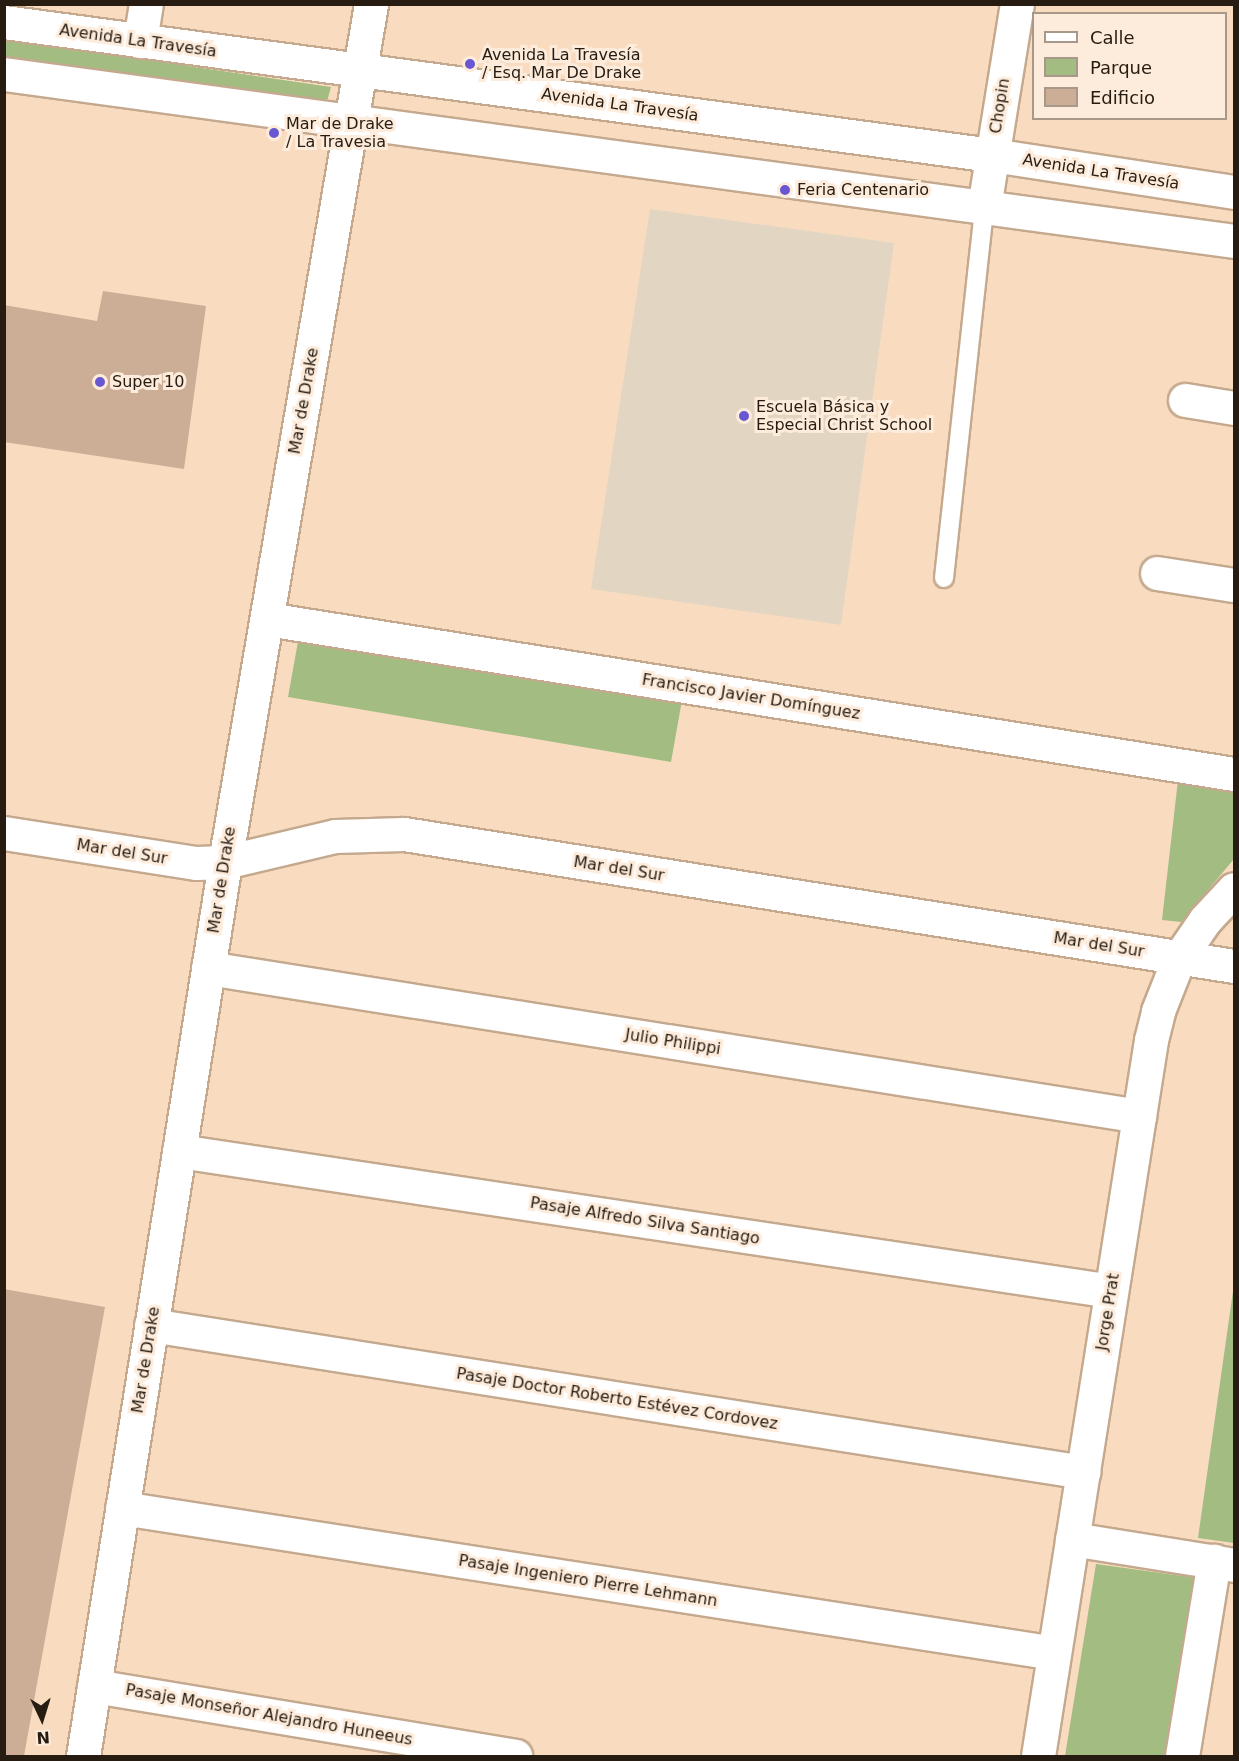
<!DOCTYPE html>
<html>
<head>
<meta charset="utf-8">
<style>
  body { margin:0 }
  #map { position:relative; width:1239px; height:1761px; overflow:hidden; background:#f9dcc0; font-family:"DejaVu Sans",sans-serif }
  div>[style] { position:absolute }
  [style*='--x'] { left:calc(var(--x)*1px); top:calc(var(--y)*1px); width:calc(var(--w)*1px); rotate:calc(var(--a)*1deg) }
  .education>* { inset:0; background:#e2d6c2 }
  .green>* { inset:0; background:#a2bc81 }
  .building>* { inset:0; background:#ccae96 }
  .roads { filter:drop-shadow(2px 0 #c4a98e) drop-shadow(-2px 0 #c4a98e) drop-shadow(0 2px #c4a98e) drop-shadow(0 -2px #c4a98e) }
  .service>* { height:18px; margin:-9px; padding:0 9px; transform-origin:9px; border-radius:9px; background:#fff }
  .minor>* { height:33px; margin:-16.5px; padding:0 16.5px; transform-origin:16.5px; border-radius:16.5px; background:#fff }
  .tertiary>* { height:33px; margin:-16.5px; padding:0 16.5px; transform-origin:16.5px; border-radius:16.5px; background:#fff }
  .dots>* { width:16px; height:16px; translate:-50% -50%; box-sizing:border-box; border:3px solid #fdebdb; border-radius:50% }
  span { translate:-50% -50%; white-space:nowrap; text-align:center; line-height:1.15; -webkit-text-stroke:6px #fdebdb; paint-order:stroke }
  .street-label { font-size:16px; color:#261c11 }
  .poi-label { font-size:16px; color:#261c11 }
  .left { translate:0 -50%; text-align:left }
  .frame { position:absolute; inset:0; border:6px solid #261c11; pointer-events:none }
  .legend { position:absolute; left:1032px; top:12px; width:195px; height:108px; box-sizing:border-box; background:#fdebdb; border:2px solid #a7988a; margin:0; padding:8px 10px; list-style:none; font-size:18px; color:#261c11 }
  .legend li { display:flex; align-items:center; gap:12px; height:30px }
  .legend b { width:30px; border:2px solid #a7988a }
  .north { position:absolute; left:12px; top:1689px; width:60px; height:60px; -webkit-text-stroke:4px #fdebdb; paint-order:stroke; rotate:176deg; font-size:16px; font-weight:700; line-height:24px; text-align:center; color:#261c11 }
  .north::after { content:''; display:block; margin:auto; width:21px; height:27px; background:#261c11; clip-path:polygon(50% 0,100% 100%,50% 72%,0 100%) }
</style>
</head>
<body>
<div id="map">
  <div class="education">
    <i style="clip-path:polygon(650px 209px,894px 243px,841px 625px,591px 589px)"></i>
  </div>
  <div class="green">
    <i style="clip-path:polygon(4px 39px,331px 87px,326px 105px,5px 56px)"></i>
    <i style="clip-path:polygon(299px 636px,682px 700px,671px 762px,288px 697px)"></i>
    <i style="clip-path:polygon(1178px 780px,1234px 787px,1234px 859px,1181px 922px,1162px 920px)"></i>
    <i style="clip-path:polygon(1234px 1284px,1234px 1543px,1198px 1538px)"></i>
    <i style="clip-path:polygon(1096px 1564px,1197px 1578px,1166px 1756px,1065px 1756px)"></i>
  </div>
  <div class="building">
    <i style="clip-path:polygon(103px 291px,206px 306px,184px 469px,4px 442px,4px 305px,97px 321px)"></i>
    <i style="clip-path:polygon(4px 1289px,105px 1307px,24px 1756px,4px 1756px)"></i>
  </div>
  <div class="roads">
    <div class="service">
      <i style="--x:944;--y:578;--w:373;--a:-83.8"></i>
    </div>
    <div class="minor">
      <i style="--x:140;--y:41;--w:37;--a:-81"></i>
      <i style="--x:984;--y:207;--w:206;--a:-80.8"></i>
      <i style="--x:1185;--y:400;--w:50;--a:9.3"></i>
      <i style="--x:1157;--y:573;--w:78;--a:8.9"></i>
      <i style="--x:267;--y:619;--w:979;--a:9.11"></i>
      <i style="--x:4;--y:833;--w:194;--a:8.9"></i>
      <i style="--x:196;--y:863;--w:29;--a:-2"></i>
      <i style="--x:225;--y:862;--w:113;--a:-13.3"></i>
      <i style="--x:335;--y:836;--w:69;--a:-1.7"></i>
      <i style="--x:404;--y:834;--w:840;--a:9.04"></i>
      <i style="--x:208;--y:968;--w:943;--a:9.03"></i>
      <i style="--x:179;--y:1151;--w:942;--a:8.54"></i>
      <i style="--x:151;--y:1325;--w:944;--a:8.96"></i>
      <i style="--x:122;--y:1508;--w:943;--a:8.84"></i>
      <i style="--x:1072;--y:1539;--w:164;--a:9.1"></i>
      <i style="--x:94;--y:1686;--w:427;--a:9.4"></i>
      <i style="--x:1038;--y:1756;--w:725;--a:-81.03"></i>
      <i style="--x:1151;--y:1040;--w:30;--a:-76"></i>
      <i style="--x:1158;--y:1011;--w:57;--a:-68.4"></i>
      <i style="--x:1179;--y:958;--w:46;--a:-55.6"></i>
      <i style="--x:1205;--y:920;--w:42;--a:-46.9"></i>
      <i style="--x:1182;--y:1756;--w:198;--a:-80.7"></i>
    </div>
    <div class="tertiary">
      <i style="--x:4;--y:22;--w:997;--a:7.67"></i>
      <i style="--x:992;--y:155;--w:245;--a:8.7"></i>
      <i style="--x:4;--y:74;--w:1241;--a:7.73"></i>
      <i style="--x:83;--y:1756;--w:905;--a:-80.97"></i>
      <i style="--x:225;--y:862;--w:870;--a:-80.34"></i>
    </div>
  </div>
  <div class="dots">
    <i style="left:470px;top:64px;background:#6857d0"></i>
    <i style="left:274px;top:133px;background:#6857d0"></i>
    <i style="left:785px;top:190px;background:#6857d0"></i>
    <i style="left:100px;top:382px;background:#6857d0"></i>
    <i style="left:744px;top:416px;background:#6857d0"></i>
  </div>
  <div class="street-label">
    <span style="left:138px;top:41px;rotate:8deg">Avenida La Travesía</span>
    <span style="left:620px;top:105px;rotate:8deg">Avenida La Travesía</span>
    <span style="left:1000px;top:106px;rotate:-81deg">Chopin</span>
    <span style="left:1101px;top:172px;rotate:9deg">Avenida La Travesía</span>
    <span style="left:304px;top:401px;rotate:-80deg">Mar de Drake</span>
    <span style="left:751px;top:697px;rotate:9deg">Francisco Javier Domínguez</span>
    <span style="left:122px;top:852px;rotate:9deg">Mar del Sur</span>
    <span style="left:619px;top:869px;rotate:9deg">Mar del Sur</span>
    <span style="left:222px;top:880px;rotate:-81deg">Mar de Drake</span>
    <span style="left:1099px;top:945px;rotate:9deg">Mar del Sur</span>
    <span style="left:673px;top:1042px;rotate:9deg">Julio Philippi</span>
    <span style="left:645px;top:1221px;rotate:9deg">Pasaje Alfredo Silva Santiago</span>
    <span style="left:1108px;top:1312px;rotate:-81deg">Jorge Prat</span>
    <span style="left:146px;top:1360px;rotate:-81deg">Mar de Drake</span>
    <span style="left:617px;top:1399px;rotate:9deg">Pasaje Doctor Roberto Estévez Cordovez</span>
    <span style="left:588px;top:1581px;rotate:9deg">Pasaje Ingeniero Pierre Lehmann</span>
    <span style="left:269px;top:1715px;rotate:10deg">Pasaje Monseñor Alejandro Huneeus</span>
  </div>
  <div class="poi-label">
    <span class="left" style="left:482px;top:64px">Avenida La Travesía<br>/ Esq. Mar De Drake</span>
    <span class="left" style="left:286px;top:133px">Mar de Drake<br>/ La Travesia</span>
    <span class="left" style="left:797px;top:190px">Feria Centenario</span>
    <span class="left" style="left:112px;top:382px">Super 10</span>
    <span class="left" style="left:756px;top:416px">Escuela Básica y<br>Especial Christ School</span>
  </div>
  <div class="frame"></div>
  <ul class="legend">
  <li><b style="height:8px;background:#fff"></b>Calle</li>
  <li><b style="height:16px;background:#a2bc81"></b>Parque</li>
  <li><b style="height:16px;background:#ccae96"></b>Edificio</li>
  </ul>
  <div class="north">N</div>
</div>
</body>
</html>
